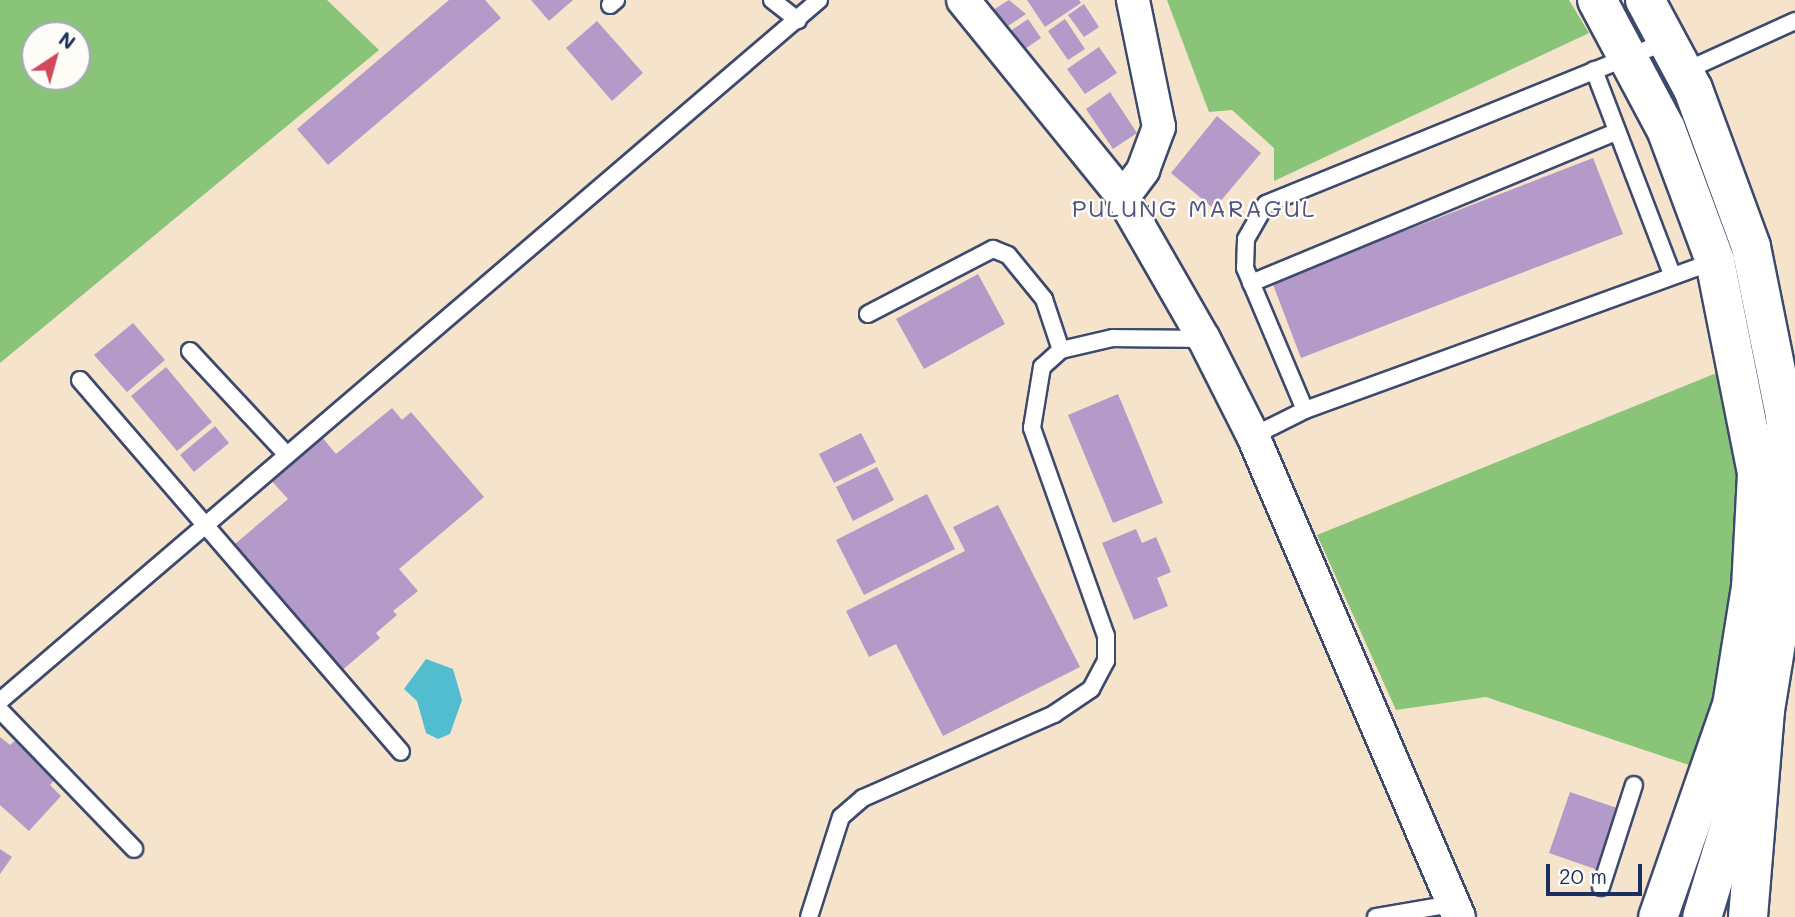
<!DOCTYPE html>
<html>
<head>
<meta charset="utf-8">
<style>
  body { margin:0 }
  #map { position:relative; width:1795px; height:917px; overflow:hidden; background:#f5e3cb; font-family:Mali,sans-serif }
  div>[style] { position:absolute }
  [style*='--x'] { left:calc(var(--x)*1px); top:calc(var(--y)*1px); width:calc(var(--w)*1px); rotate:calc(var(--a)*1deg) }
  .green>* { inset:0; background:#89c478 }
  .water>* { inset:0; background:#53bdd0 }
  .building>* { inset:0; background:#b39ac9 }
  .roads { filter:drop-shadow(2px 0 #3c4a6e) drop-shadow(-2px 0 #3c4a6e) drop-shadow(0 2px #3c4a6e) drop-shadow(0 -2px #3c4a6e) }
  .lane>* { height:16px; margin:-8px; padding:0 8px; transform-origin:8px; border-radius:8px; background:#fff }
  .street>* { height:32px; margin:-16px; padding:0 16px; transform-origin:16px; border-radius:16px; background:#fff }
  .secondary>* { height:38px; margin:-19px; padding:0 19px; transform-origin:19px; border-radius:19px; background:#fff }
  .highway>* { height:38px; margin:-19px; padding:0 19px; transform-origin:19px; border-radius:19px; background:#fff }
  span { translate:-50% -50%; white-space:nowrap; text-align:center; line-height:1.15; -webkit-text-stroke:5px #fdfcf7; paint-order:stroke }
  .quarter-label { font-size:24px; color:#505483; letter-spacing:2px }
  .north { position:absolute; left:21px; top:21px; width:70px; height:70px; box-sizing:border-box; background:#fdfcf7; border:2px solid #a3aaba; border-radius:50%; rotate:36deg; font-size:19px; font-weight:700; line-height:28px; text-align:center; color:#1b2f5e }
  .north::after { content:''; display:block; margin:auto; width:24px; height:32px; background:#d1495b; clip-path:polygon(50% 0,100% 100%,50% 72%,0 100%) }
  .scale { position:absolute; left:1546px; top:864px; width:96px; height:32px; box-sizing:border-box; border:4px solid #1b2f5e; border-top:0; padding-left:9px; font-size:21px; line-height:24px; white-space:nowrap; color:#1b2f5e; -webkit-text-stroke:5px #fdfcf7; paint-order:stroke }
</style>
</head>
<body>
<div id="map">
  <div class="green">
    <i style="clip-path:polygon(evenodd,0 0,327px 0,379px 50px,0 363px,0 0,35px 35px,77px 35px,77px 77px,35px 77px,35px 35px)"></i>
    <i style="clip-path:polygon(1167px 0,1569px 0,1589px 33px,1274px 181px,1274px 148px,1232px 110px,1209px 112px)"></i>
    <i style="clip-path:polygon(1719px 372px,1739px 461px,1733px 612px,1712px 702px,1689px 765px,1486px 697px,1396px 710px,1317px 535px)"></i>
  </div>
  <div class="water">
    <i style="clip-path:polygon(426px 659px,453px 669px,462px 700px,450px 734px,438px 739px,426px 733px,417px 701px,404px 689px)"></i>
  </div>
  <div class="building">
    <i style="clip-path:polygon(449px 0,485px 0,501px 18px,328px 165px,297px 129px)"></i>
    <i style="clip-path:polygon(531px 0,573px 0,549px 21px)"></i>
    <i style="clip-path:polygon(1009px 0,1026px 14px,1005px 28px,993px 10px)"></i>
    <i style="clip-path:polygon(1027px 0,1079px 0,1081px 3px,1045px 27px)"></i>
    <i style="clip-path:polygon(1084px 4px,1099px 27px,1084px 37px,1068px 15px)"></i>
    <i style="clip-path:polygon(1028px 19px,1041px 38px,1022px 51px,1009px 32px)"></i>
    <i style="clip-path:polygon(1065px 19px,1085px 49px,1068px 60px,1048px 31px)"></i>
    <i style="clip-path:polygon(597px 21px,643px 73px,612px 101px,566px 48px)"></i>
    <i style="clip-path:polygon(1099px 47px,1117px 73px,1085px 94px,1067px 69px)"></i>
    <i style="clip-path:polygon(1110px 92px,1137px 133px,1113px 149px,1086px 109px)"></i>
    <i style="clip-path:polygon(1217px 116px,1261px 153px,1214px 209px,1171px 173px)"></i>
    <i style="clip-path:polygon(1593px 158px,1623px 234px,1301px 358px,1272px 282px)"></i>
    <i style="clip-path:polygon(978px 274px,1005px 324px,924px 369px,896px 319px)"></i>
    <i style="clip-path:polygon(133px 323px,165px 360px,127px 392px,94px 355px)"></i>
    <i style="clip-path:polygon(166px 367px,212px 422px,177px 451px,131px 396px)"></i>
    <i style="clip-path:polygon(1118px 394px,1163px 503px,1113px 523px,1068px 415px)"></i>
    <i style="clip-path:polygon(392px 408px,402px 420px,411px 412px,484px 497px,399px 569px,418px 591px,393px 611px,397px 615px,376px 633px,380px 638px,340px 672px,244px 566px,250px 561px,235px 544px,288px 499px,270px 479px,321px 436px,336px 454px)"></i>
    <i style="clip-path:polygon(215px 426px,229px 443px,194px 472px,180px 455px)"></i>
    <i style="clip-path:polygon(861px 433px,876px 462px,834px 483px,819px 454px)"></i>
    <i style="clip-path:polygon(877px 467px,894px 500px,853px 521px,836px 487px)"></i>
    <i style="clip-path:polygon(927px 494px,955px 549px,864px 595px,836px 540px)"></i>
    <i style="clip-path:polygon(998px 505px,1080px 667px,943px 736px,896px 644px,869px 657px,846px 611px,965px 551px,953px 527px)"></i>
    <i style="clip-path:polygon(1136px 529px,1142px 543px,1156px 537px,1171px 572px,1157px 578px,1168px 606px,1134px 620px,1102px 543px)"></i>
    <i style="clip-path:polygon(0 737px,10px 745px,17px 739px,57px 777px,50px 785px,61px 796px,29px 831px,0 805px)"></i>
    <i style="clip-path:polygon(1570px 792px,1620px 809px,1598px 870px,1549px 853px)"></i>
    <i style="clip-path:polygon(0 849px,12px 857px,0 874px)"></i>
  </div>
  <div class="roads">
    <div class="lane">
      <i style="--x:772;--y:0;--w:33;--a:38"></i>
      <i style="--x:610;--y:5;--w:8;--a:-40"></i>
      <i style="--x:1594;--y:70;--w:218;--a:69.1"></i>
      <i style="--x:1683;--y:72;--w:123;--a:-24.5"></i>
      <i style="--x:1251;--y:283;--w:395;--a:-22.5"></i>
      <i style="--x:868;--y:314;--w:141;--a:-27.5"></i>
      <i style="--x:993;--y:249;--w:16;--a:22"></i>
      <i style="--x:1008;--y:255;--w:57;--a:50.7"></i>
      <i style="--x:1044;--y:299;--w:54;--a:71.6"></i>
      <i style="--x:190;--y:351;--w:139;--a:47"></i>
      <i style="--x:80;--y:380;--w:491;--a:49.2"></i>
      <i style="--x:1305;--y:410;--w:154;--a:-112.9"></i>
      <i style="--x:1245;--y:268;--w:29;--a:-88"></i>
      <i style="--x:1246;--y:239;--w:40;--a:-60.3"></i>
      <i style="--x:1266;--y:204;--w:434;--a:-22.1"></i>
      <i style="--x:1253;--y:436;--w:58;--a:-26.6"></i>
      <i style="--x:1305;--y:410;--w:436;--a:-20"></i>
      <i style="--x:0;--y:701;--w:1078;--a:-40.56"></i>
      <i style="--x:0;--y:710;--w:193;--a:46"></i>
      <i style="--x:1601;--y:887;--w:107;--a:-72.1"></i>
      <i style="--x:809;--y:917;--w:105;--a:-72.3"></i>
      <i style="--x:841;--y:817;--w:29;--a:-41"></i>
      <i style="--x:863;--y:798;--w:209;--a:-23.7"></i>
      <i style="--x:1054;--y:714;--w:45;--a:-34"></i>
      <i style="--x:1091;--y:689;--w:32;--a:-62"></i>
      <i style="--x:1106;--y:661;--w:25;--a:-90"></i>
      <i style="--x:1106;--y:636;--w:221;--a:-109.6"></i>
      <i style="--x:1032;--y:428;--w:62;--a:-80.7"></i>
      <i style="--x:1042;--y:367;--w:25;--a:-42"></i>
      <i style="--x:1061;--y:350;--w:53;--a:-13"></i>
      <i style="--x:1113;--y:338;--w:91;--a:0.6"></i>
      <i style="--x:1376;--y:917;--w:77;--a:-9.7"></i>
    </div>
    <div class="street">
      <i style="--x:963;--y:0;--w:249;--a:50.9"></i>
      <i style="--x:1120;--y:193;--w:168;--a:60.1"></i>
      <i style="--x:1204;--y:339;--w:109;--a:63.2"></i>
      <i style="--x:1253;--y:436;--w:523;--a:66.82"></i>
      <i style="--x:1123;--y:197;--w:34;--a:-53"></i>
      <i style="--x:1143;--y:170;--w:46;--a:-69.6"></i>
      <i style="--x:1159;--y:127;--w:130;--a:-101.6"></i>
    </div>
    <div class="secondary">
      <i style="--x:1597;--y:0;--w:146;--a:61.9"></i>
      <i style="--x:1666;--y:129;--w:141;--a:69.6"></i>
      <i style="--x:1715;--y:261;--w:217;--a:78.8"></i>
      <i style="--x:1757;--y:474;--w:113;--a:93"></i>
      <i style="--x:1751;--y:587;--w:120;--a:99.1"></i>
      <i style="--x:1732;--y:705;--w:225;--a:109.2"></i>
      <i style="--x:1645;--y:0;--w:101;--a:61.7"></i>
      <i style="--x:1693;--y:89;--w:168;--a:69.8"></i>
      <i style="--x:1751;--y:247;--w:172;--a:78.6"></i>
      <i style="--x:1785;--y:416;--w:69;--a:84.2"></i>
      <i style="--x:1792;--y:485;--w:103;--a:93.9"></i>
      <i style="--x:1785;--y:588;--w:124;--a:99.3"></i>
      <i style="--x:1765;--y:710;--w:216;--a:106.9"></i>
    </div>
    <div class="highway">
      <i style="--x:1748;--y:917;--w:208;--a:-85.3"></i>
    </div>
  </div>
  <div class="quarter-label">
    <span style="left:1194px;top:208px">PULUNG MARAGUL</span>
  </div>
  <div class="north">N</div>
  <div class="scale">20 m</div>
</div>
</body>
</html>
